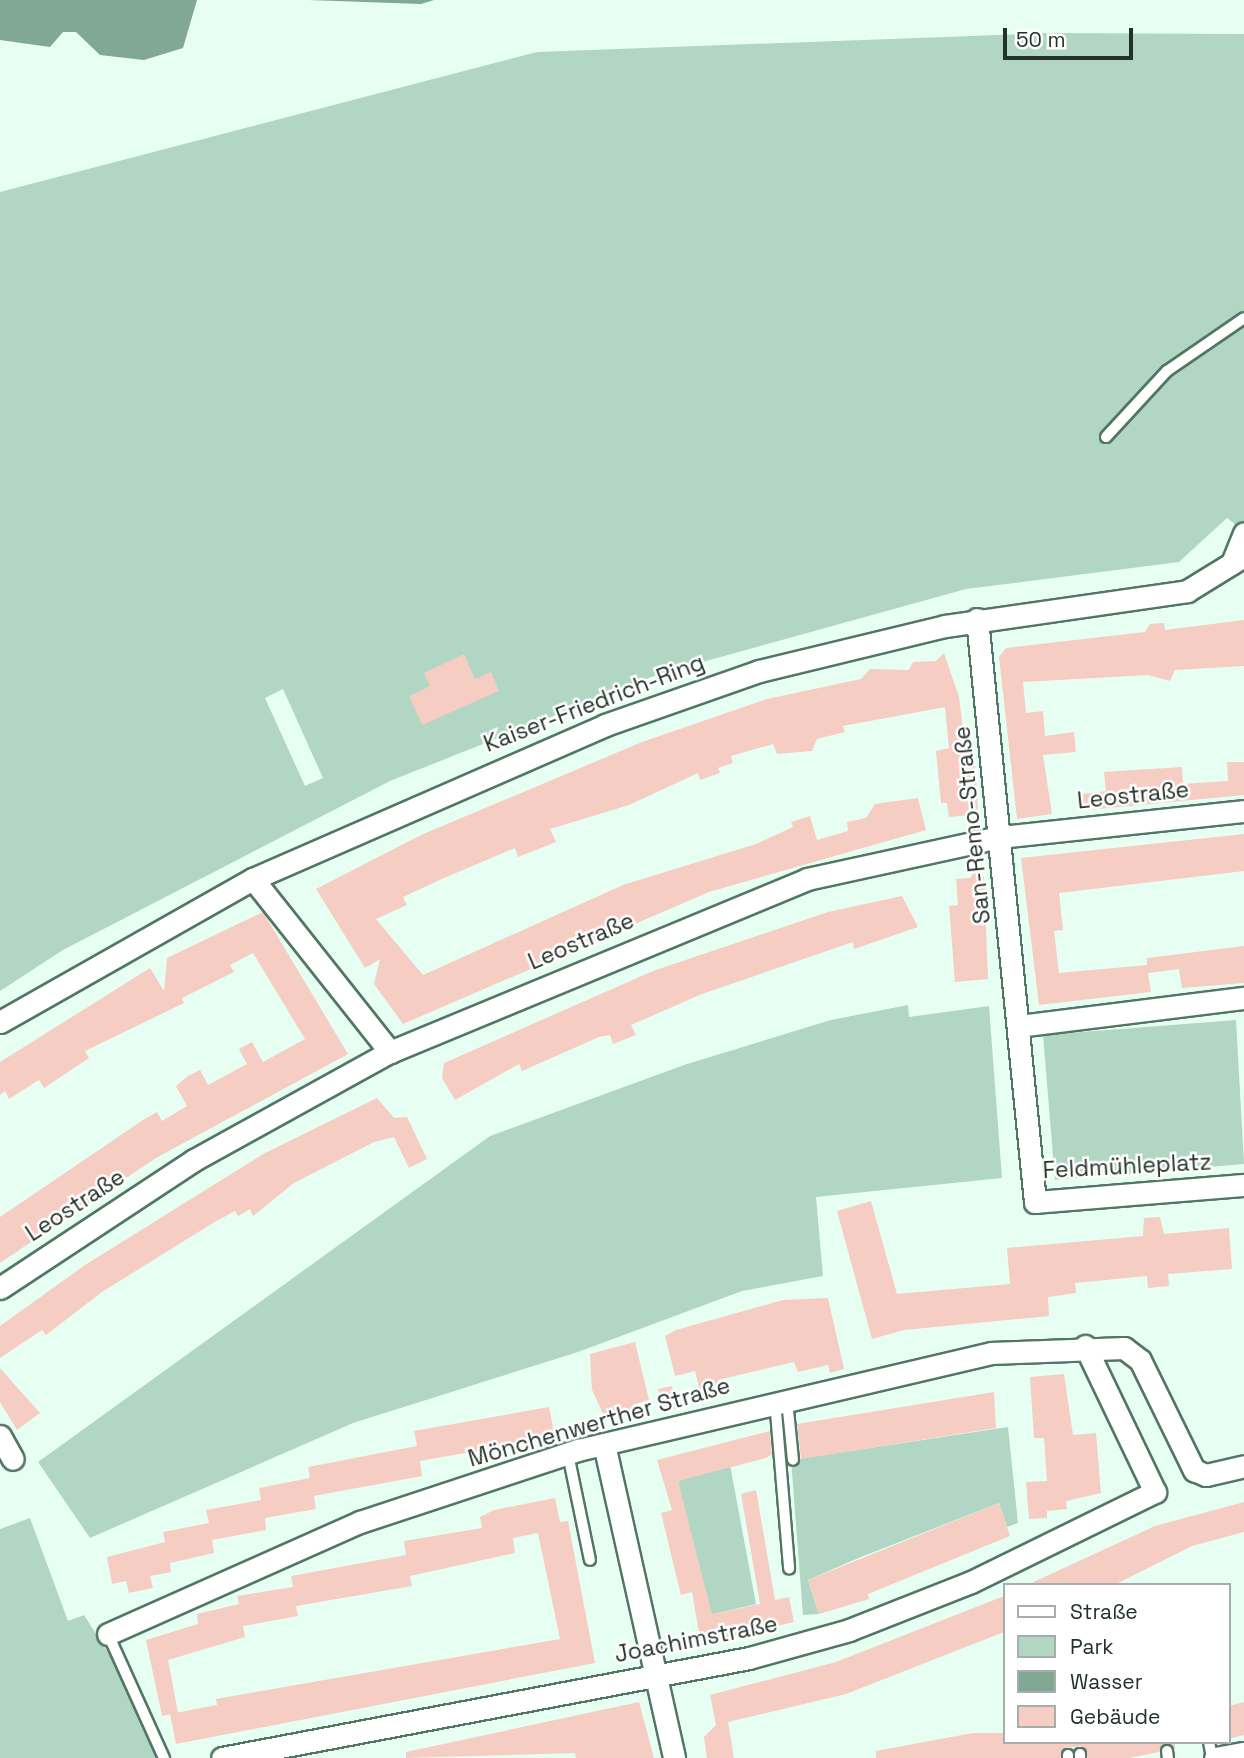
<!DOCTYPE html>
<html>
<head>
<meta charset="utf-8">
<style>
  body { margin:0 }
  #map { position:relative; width:1244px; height:1758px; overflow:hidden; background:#e7fff2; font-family:"Space Grotesk",sans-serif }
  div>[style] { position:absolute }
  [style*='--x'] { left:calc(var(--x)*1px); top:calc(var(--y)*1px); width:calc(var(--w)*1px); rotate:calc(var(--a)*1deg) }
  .green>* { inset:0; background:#b1d6c3 }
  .water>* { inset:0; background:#81a795 }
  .building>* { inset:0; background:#f6cdc2 }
  .roads { filter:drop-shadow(2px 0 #527665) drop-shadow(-2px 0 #527665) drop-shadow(0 2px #527665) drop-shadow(0 -2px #527665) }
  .lane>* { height:10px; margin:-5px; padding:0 5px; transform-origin:5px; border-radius:5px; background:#fff }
  .street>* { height:21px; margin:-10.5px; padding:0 10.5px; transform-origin:10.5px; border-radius:10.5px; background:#fff }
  span { translate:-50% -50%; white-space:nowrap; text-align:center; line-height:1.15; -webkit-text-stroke:5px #fff; paint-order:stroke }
  .street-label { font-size:23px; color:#22312a }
  .legend { position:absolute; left:1003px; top:1583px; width:228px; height:161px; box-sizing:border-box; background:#fff; border:2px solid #a7adaa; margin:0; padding:9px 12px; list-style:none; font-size:21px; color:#22312a }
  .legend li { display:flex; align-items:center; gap:14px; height:35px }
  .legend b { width:35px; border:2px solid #a7adaa }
  .scale { position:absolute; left:1003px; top:28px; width:130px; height:32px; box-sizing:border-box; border:4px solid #22312a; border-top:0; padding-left:9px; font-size:21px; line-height:24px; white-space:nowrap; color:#22312a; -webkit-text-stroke:5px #fff; paint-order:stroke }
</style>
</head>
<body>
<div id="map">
  <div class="green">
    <i style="clip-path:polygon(evenodd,1049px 33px,1244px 34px,1244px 531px,1227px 518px,1179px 562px,966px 589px,659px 674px,390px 781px,63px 950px,0 991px,0 192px,537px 52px,1049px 33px,283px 689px,323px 778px,305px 786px,265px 698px,283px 689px)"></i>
    <i style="clip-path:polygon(908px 1005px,909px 1017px,989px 1006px,1002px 1178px,816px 1197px,823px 1276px,742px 1291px,578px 1352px,353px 1423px,90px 1538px,38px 1462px,490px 1136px,684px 1065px,831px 1020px)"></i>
    <i style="clip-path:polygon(1236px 1020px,1244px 1164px,1055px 1180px,1043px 1035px)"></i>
    <i style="clip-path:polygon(1008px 1427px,1018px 1523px,1007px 1527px,999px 1503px,856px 1559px,808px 1580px,819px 1614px,803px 1615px,791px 1460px)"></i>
    <i style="clip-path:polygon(730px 1465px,756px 1604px,709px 1615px,678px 1481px)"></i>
    <i style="clip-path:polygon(30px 1518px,68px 1621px,84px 1615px,123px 1676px,156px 1758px,0 1758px,0 1529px)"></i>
  </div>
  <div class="water">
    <i style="clip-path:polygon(0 0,197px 0,183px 48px,144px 60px,100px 55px,76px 32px,63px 32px,50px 47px,0 40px)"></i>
    <i style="clip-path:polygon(308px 0,434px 0,421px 4px)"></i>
  </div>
  <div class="building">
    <i style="clip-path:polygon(1244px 620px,1244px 666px,1175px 670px,1170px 681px,1148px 675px,1023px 682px,1026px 713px,1043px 711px,1045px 736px,1074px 732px,1076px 752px,1043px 755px,1052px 814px,1017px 819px,999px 657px,1006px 648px,1145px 632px,1150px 624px,1164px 623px,1165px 630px)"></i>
    <i style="clip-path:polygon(944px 653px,959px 697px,965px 746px,972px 748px,975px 763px,978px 810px,971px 815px,949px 817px,947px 803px,941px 803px,936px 751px,949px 748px,945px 707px,843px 726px,845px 732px,817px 739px,812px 751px,777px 754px,773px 744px,731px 756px,733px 763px,718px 768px,720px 773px,700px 780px,698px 773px,629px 805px,550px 829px,556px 842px,518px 857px,515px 848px,444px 878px,403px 897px,407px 905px,376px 919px,423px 975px,623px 885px,756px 844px,793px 827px,791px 822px,810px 816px,817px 840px,848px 831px,847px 822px,866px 818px,875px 804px,918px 798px,926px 830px,709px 892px,403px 1024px,374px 984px,380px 959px,365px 968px,316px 889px,421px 835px,642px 742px,767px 699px,861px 679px,870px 669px,909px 670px,913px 662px,936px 661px)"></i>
    <i style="clip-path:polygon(464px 654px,475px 679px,491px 672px,499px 691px,422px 725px,409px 696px,430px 686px,424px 673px)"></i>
    <i style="clip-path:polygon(1227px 762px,1244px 762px,1244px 795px,1078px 811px,1076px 795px,1106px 791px,1104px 772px,1182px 767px,1183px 784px,1228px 781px)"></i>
    <i style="clip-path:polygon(1244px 834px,1244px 871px,1059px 893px,1063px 930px,1054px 931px,1059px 973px,1147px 965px,1147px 958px,1244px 946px,1244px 983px,1182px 988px,1179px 969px,1148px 973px,1151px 992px,1039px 1005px,1021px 858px)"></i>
    <i style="clip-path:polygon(976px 870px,984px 877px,988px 979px,955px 982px,949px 906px,958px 905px,956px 879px,970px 878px)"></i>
    <i style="clip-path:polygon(902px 896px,918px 927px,854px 949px,853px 942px,702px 994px,631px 1025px,636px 1035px,613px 1044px,610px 1035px,599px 1037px,522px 1071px,519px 1064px,455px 1100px,442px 1078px,444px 1063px,653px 971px,828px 912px)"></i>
    <i style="clip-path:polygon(263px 912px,348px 1054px,156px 1158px,0 1263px,0 1217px,143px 1120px,157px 1112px,162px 1121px,187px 1106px,176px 1086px,188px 1076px,200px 1070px,208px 1085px,247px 1064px,239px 1049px,252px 1042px,263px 1062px,305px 1039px,253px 953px,230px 965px,234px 972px,182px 998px,184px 1003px,85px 1051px,89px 1058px,44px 1088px,39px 1080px,9px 1099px,5px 1091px,0 1095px,0 1062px,150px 968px,164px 991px,167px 958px)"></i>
    <i style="clip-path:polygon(377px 1098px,394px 1118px,407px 1117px,427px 1159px,409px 1168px,394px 1137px,374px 1142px,294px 1183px,253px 1216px,250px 1209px,238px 1216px,235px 1211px,213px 1223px,102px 1292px,46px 1335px,42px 1330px,0 1358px,0 1326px,85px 1265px,265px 1153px)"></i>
    <i style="clip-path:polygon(871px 1201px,897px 1294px,1010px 1284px,1007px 1248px,1143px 1236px,1144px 1218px,1160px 1217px,1164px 1234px,1229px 1228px,1232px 1269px,1168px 1274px,1169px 1286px,1148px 1288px,1147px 1276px,1075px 1283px,1076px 1293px,1048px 1297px,1049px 1316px,904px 1330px,872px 1339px,837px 1211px)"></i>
    <i style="clip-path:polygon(828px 1298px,844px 1369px,830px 1373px,828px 1365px,798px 1372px,794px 1362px,718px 1380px,721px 1390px,701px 1395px,695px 1371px,675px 1376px,665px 1336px,676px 1330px,783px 1300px)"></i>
    <i style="clip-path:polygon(635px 1342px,649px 1400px,632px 1405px,634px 1413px,606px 1420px,592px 1390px,590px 1354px)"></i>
    <i style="clip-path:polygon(0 1368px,40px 1413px,17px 1430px,0 1402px)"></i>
    <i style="clip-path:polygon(1064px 1374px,1073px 1435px,1096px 1433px,1101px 1493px,1066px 1501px,1067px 1509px,1047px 1511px,1047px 1518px,1029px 1519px,1026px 1482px,1047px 1481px,1044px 1438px,1034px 1438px,1030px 1377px)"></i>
    <i style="clip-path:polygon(672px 1386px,677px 1408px,663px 1412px,658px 1389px)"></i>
    <i style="clip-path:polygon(994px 1392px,996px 1428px,801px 1459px,797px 1424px)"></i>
    <i style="clip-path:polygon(549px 1407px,555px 1437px,420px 1461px,422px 1476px,314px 1496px,316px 1509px,265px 1518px,266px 1530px,212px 1540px,214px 1553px,170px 1563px,171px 1572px,150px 1576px,153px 1588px,129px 1593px,126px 1581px,112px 1584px,107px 1557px,165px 1542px,163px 1532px,209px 1523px,206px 1510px,261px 1500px,259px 1488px,310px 1478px,308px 1467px,417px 1446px,414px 1431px)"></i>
    <i style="clip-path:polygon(770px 1431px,772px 1454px,766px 1458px,678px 1481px,712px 1614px,760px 1604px,741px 1494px,756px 1490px,775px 1600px,789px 1597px,794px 1622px,701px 1644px,692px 1592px,681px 1595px,661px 1513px,672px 1510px,657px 1460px)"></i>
    <i style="clip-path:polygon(555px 1498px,560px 1522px,568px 1521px,595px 1663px,176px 1744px,170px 1714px,217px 1705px,216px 1699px,560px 1639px,538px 1533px,513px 1538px,515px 1553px,410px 1576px,412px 1586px,296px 1606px,298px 1616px,243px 1626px,245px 1637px,168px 1660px,178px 1713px,162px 1716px,146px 1640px,198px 1624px,197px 1614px,239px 1604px,237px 1596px,293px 1587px,291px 1576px,406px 1555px,404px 1541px,482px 1528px,480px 1517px,494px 1510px)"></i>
    <i style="clip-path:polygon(1244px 1502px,1244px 1532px,1192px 1546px,1114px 1585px,1027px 1585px,1155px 1526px)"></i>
    <i style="clip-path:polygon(999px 1503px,1010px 1536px,868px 1594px,869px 1599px,819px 1614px,808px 1580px)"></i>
    <i style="clip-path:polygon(1004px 1596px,1004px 1632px,846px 1694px,728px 1722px,734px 1758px,707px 1758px,704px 1737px,716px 1725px,710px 1695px,836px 1662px)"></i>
    <i style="clip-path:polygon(639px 1702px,654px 1758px,576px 1758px,575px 1753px,406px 1758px,406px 1752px)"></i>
    <i style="clip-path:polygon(1244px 1702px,1244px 1735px,1228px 1739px,1228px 1706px)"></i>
    <i style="clip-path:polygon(973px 1733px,1004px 1733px,1004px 1742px,1175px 1742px,1175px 1749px,1165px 1743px,1159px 1752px,1129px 1758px,1088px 1758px,1081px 1746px,1065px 1748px,1060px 1758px,876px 1758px,876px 1751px)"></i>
  </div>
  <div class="roads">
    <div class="lane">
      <i style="--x:1106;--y:437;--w:90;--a:-47.3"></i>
      <i style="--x:1167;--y:371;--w:93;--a:-34.5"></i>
      <i style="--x:775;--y:1400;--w:169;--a:85.2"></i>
      <i style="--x:787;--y:1400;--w:60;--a:84.3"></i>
      <i style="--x:568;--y:1454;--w:108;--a:78.3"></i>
      <i style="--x:108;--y:1634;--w:136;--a:65.7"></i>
      <i style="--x:1209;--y:1742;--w:16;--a:79"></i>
      <i style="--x:1167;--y:1751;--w:7;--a:82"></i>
      <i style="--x:1080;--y:1754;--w:4;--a:90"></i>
      <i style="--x:1068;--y:1755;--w:3;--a:90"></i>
    </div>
    <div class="street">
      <i style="--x:1232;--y:563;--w:32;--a:-68"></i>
      <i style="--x:977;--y:619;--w:586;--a:84.32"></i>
      <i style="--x:1035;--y:1202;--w:210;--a:-4.7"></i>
      <i style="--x:253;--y:879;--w:221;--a:51.6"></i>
      <i style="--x:0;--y:1022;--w:291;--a:-29.5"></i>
      <i style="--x:253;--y:879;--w:384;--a:-23.6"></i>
      <i style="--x:605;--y:725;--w:163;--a:-19.3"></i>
      <i style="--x:759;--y:671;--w:191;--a:-13.6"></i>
      <i style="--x:945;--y:626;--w:245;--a:-8.2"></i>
      <i style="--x:1187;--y:591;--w:67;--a:-31.6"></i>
      <i style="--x:1018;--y:1026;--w:228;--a:-7.1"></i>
      <i style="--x:0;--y:1288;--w:232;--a:-33.4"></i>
      <i style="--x:194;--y:1160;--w:224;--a:-28.9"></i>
      <i style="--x:390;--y:1052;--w:451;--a:-22.5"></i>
      <i style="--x:807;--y:879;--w:198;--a:-12.3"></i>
      <i style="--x:1000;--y:837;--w:245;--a:-6.1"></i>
      <i style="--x:0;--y:1436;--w:26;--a:61"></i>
      <i style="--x:604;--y:1444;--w:322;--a:77.4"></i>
      <i style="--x:108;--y:1634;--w:276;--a:-24"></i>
      <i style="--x:360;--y:1522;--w:230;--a:-18.3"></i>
      <i style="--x:578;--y:1450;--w:424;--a:-13.2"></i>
      <i style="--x:991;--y:1353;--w:133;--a:-2.2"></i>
      <i style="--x:1124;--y:1348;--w:20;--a:37"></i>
      <i style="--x:1140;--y:1360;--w:123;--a:63.9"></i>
      <i style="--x:1194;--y:1470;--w:13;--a:23"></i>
      <i style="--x:1206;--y:1475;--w:39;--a:-13"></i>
      <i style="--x:222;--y:1758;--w:536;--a:-10.74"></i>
      <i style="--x:749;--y:1658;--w:104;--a:-15.6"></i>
      <i style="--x:849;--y:1630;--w:131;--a:-21.5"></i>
      <i style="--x:971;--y:1582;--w:205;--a:-26.1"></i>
      <i style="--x:1155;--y:1492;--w:162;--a:-115.6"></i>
      <i style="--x:1215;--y:1758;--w:29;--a:-10"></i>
    </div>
  </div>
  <div class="street-label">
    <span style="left:594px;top:703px;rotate:-21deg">Kaiser-Friedrich-Ring</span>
    <span style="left:1133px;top:795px;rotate:-6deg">Leostraße</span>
    <span style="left:972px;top:825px;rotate:-96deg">San-Remo-Straße</span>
    <span style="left:581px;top:941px;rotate:-23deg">Leostraße</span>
    <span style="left:1127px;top:1166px;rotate:-3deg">Feldmühleplatz</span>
    <span style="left:75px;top:1205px;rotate:-33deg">Leostraße</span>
    <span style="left:599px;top:1422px;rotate:-16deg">Mönchenwerther Straße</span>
    <span style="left:696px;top:1639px;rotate:-11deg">Joachimstraße</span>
  </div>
  <ul class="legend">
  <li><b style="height:9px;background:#fff"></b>Straße</li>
  <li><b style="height:19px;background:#b1d6c3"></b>Park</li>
  <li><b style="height:19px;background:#81a795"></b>Wasser</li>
  <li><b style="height:19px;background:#f6cdc2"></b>Gebäude</li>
  </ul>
  <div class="scale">50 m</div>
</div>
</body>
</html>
